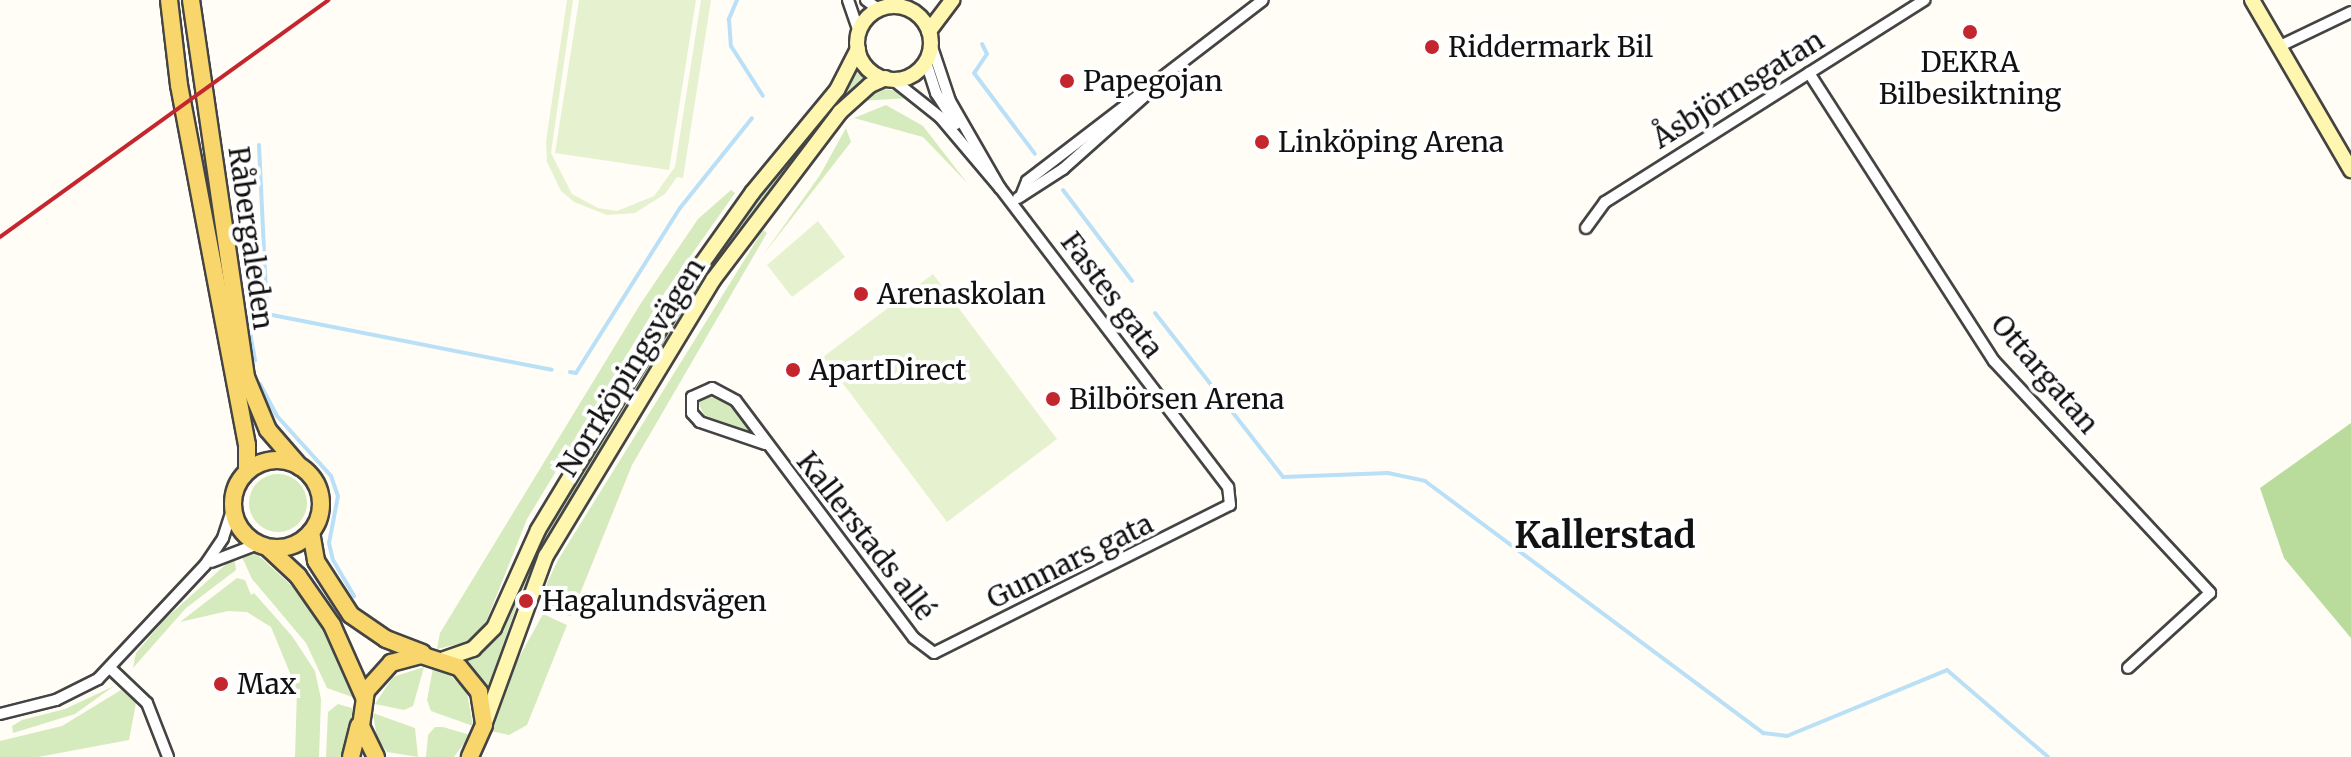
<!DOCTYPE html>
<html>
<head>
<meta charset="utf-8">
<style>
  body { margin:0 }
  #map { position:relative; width:2351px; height:757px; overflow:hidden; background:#fffdf5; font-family:Merriweather,serif }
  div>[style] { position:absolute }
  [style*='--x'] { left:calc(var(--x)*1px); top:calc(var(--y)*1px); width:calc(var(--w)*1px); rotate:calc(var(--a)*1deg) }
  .green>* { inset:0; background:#d5ebbd }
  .round { border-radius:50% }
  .forest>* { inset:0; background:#b9dc9c }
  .pitch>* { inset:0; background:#e6f2cf }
  .stream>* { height:4px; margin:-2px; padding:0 2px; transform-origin:2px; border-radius:2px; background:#b9e0f7 }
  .roads { filter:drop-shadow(2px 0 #444) drop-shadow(-2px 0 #444) drop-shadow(0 2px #444) drop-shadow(0 -2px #444) }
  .street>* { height:10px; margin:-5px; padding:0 5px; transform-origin:5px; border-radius:5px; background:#fff }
  .secondary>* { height:14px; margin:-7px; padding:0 7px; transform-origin:7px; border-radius:7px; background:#fff6b0 }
  .secondary>.ring { margin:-7px; padding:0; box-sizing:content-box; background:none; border:14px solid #fff6b0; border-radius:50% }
  .primary>* { height:16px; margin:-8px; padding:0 8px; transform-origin:8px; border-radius:8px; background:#f9d66b }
  .primary>.ring { margin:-8px; padding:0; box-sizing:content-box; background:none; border:16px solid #f9d66b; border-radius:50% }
  .rail>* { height:4px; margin:-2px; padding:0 2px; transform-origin:2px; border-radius:2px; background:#c4262e }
  .dots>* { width:22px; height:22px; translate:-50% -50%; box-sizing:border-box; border:4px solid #fff; border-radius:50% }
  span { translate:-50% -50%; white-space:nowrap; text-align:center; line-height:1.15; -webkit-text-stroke:8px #fff; paint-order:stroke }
  .poi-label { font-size:28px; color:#111 }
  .left { translate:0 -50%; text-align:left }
  .street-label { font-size:28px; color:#111 }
  .district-label { font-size:36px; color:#111; font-weight:700 }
</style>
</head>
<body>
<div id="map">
  <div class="green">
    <i style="clip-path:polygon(857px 68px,866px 78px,845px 95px,747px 219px,559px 519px,521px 593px,487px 691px,466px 662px,500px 636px,536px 547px,684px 303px,775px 174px,843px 94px)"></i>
    <i style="clip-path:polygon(883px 89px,899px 91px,911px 98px,859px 101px)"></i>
    <i style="clip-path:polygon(886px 105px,923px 126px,968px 184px,923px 137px,854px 118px)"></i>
    <i style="clip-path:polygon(846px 128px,851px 142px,763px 255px,820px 175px)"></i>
    <i style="clip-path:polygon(731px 190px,735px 193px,665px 292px,527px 519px,484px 627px,467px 642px,437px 649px,440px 633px,641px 303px,698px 219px)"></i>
    <i style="clip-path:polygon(763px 230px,767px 233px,632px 465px,571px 616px,545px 609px,547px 583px,558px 560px)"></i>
    <i style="clip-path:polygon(706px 395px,735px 406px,757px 435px,706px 418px,698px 403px)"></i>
    <i class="round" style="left:249px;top:474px;width:58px;height:58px"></i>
    <i style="clip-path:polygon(257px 554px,304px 597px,338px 652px,355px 698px,327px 688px,306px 643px,252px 579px,241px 555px)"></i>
    <i style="clip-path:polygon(234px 557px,236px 570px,186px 608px,133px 668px,136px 653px,164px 620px)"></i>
    <i style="clip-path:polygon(237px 578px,245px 580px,251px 595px,254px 593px,292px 636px,315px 671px,321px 699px,319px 757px,295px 757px,297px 690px,271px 627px,247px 612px,228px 611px,180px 622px)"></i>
    <i style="clip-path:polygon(543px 614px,567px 625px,527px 725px,509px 735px,491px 731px,510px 674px)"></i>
    <i style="clip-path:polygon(424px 667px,413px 706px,404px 710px,375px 704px,393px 677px)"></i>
    <i style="clip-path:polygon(433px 668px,449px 674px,467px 692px,473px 726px,431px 711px,427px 700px)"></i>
    <i style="clip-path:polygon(114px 686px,75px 714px,13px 733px,12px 726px,22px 720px,65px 709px)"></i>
    <i style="clip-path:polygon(121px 690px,136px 703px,129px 740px,38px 757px,0 757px,0 741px,62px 726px)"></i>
    <i style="clip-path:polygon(338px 704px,355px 709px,342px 757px,326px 757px,328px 712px)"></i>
    <i style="clip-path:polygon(373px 713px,415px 728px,418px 757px,387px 752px,377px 738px)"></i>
    <i style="clip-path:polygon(435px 727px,443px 727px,470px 735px,454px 757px,426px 757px,428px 735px)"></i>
  </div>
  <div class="forest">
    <i style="clip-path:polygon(2351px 423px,2351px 638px,2284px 558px,2260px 488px)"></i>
  </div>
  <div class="pitch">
    <i style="clip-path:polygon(567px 0,573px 0,551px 153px,572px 194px,598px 208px,617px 211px,654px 196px,675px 167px,701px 0,711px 0,683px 178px,677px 177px,665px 194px,635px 213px,607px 215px,574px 202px,561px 191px,547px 162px,546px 141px)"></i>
    <i style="clip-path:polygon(579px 0,696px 0,669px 170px,555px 153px)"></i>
    <i style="clip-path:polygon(818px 221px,845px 257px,792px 297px,767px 265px)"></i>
    <i style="clip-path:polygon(933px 274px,1057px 439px,947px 522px,823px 357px)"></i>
  </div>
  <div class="stream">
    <i style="--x:737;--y:0;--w:21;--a:113"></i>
    <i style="--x:729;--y:19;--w:27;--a:86"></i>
    <i style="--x:731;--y:46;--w:59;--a:57.4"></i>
    <i style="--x:982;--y:44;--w:11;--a:63"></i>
    <i style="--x:987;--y:54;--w:23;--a:124"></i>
    <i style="--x:974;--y:73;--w:101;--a:53"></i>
    <i style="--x:259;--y:145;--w:169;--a:87.3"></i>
    <i style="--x:267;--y:314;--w:290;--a:11.1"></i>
    <i style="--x:1063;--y:190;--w:114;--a:52.8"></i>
    <i style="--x:1155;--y:313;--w:208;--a:52"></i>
    <i style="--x:1283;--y:477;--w:105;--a:-2.2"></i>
    <i style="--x:1388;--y:473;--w:38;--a:12"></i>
    <i style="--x:1425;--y:481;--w:422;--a:36.7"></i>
    <i style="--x:1763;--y:733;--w:24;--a:7"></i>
    <i style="--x:1787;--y:736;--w:173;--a:-22.4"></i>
    <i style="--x:1947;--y:670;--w:133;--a:40.7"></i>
    <i style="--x:247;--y:316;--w:45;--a:79.7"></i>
    <i style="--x:570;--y:372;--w:6;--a:9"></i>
    <i style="--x:576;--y:373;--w:195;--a:-57.8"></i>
    <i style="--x:680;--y:208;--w:115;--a:-51.3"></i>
    <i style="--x:260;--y:384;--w:36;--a:62"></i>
    <i style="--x:277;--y:416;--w:81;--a:48"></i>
    <i style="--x:331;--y:476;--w:21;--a:71"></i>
    <i style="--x:338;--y:496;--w:48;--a:100.8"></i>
    <i style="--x:329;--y:543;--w:17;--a:77"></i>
    <i style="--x:333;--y:560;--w:42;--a:59.7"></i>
  </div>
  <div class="roads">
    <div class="street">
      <i style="--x:848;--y:0;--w:34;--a:71"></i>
      <i style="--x:866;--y:0;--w:15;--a:37"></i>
      <i style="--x:931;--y:44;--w:60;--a:71.6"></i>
      <i style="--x:950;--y:101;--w:100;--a:60.1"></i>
      <i style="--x:2278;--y:47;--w:81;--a:-25.6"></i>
      <i style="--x:926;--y:62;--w:33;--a:72"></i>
      <i style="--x:936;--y:93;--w:37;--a:57"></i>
      <i style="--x:1809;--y:73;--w:342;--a:57.3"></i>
      <i style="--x:1994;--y:361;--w:317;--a:47"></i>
      <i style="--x:2210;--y:593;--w:111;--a:137.6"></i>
      <i style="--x:1021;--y:196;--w:16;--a:-68"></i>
      <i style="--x:1027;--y:181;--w:297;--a:-37.5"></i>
      <i style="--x:1018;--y:198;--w:54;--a:-32.8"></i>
      <i style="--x:1063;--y:169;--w:122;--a:-41.7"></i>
      <i style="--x:1586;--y:228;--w:32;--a:-54"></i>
      <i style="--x:1605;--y:202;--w:378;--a:-32.3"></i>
      <i style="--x:765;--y:444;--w:69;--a:-161.3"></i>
      <i style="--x:700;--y:422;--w:12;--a:-132"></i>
      <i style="--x:692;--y:413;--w:16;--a:-90"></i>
      <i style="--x:692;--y:397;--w:22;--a:-24"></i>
      <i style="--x:712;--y:388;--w:27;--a:28"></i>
      <i style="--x:736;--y:401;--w:296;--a:53.1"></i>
      <i style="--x:914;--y:638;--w:25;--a:37"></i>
      <i style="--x:934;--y:653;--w:331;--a:-26.6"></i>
      <i style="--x:1230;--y:505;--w:18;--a:-96"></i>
      <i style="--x:1228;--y:487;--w:376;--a:-127.3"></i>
      <i style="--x:1000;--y:188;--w:93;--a:-130.2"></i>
      <i style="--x:940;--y:117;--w:61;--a:-141.6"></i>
      <i style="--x:211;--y:562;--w:50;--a:-21"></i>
      <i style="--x:110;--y:668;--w:51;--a:43.4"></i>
      <i style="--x:147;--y:703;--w:58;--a:68.7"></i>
      <i style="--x:0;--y:714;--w:58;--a:-14"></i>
      <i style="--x:56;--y:700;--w:47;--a:-26.6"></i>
      <i style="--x:98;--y:679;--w:156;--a:-46.8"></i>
      <i style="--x:205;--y:565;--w:32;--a:-56"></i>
      <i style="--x:223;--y:538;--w:32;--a:-72"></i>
    </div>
    <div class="secondary">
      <i style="--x:2252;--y:0;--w:197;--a:59.8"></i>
      <i class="ring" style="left:857px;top:6px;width:60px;height:60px"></i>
      <i style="--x:929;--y:31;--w:39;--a:-53"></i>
      <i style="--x:444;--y:659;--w:31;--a:-19"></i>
      <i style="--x:473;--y:649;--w:30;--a:-45"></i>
      <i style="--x:494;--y:628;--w:107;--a:-65.8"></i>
      <i style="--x:538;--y:530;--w:285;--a:-58.8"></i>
      <i style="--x:686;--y:286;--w:114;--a:-54.6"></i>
      <i style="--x:752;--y:193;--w:134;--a:-50.5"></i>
      <i style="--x:837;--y:90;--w:46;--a:-62.9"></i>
      <i style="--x:484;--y:725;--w:180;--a:-69.9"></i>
      <i style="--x:546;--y:556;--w:323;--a:-58.8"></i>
      <i style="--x:713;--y:280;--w:211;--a:-52.9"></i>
      <i style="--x:840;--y:112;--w:40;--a:-42"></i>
      <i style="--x:870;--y:85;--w:17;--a:-24"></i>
    </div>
    <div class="primary">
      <i style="--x:169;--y:0;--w:86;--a:83.3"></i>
      <i style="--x:179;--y:85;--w:366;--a:79.3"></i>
      <i style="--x:247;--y:445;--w:26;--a:90"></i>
      <i style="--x:191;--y:0;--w:381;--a:81.7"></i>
      <i style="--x:246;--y:377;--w:57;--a:67.5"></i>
      <i style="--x:268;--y:430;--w:49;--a:49.1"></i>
      <i class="ring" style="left:233px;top:460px;width:72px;height:72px"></i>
      <i style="--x:311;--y:532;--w:29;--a:80"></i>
      <i style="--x:316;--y:561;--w:64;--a:57.1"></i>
      <i style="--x:351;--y:615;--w:42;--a:34.4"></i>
      <i style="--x:386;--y:639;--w:39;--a:21"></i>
      <i style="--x:268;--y:548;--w:41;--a:43"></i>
      <i style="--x:298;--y:576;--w:60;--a:55.2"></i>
      <i style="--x:332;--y:625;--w:79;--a:66"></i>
      <i style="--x:351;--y:757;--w:32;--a:-76"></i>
      <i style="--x:376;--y:757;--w:34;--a:-116"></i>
      <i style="--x:361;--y:726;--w:35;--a:-82"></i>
      <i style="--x:366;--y:691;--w:38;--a:-48"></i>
      <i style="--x:391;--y:663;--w:31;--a:-15"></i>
      <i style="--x:421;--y:655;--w:40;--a:18"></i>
      <i style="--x:459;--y:667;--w:32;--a:51"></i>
      <i style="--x:479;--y:692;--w:33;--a:81"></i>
      <i style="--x:484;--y:725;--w:35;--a:114"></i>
    </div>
  </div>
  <div class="rail">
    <i style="--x:0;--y:237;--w:405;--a:-35.8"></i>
  </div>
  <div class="dots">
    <i style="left:1970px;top:32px;background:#c4262e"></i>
    <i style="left:1432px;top:47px;background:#c4262e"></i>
    <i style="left:1067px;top:81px;background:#c4262e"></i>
    <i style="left:1262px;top:142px;background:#c4262e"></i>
    <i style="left:861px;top:294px;background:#c4262e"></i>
    <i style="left:793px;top:370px;background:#c4262e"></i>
    <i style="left:1053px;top:399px;background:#c4262e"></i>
    <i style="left:526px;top:601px;background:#c4262e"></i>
    <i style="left:221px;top:684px;background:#c4262e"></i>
  </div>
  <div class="poi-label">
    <span class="left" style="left:1448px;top:47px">Riddermark Bil</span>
    <span style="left:1970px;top:78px">DEKRA<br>Bilbesiktning</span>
    <span class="left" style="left:1083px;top:81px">Papegojan</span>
    <span class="left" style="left:1278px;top:142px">Linköping Arena</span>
    <span class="left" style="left:877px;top:294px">Arenaskolan</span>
    <span class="left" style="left:809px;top:370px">ApartDirect</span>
    <span class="left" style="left:1069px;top:399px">Bilbörsen Arena</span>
    <span class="left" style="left:542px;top:601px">Hagalundsvägen</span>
    <span class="left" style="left:237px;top:684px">Max</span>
  </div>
  <div class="street-label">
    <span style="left:1738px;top:89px;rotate:-32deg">Åsbjörnsgatan</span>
    <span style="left:251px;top:238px;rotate:82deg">Råbergaleden</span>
    <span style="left:1112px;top:295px;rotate:53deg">Fastes gata</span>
    <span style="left:631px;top:367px;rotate:-58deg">Norrköpingsvägen</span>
    <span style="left:2045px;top:374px;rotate:49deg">Ottargatan</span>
    <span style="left:866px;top:536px;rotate:52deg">Kallerstads allé</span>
    <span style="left:1070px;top:561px;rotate:-26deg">Gunnars gata</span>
  </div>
  <div class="district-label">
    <span style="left:1605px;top:536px">Kallerstad</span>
  </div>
</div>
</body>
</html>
